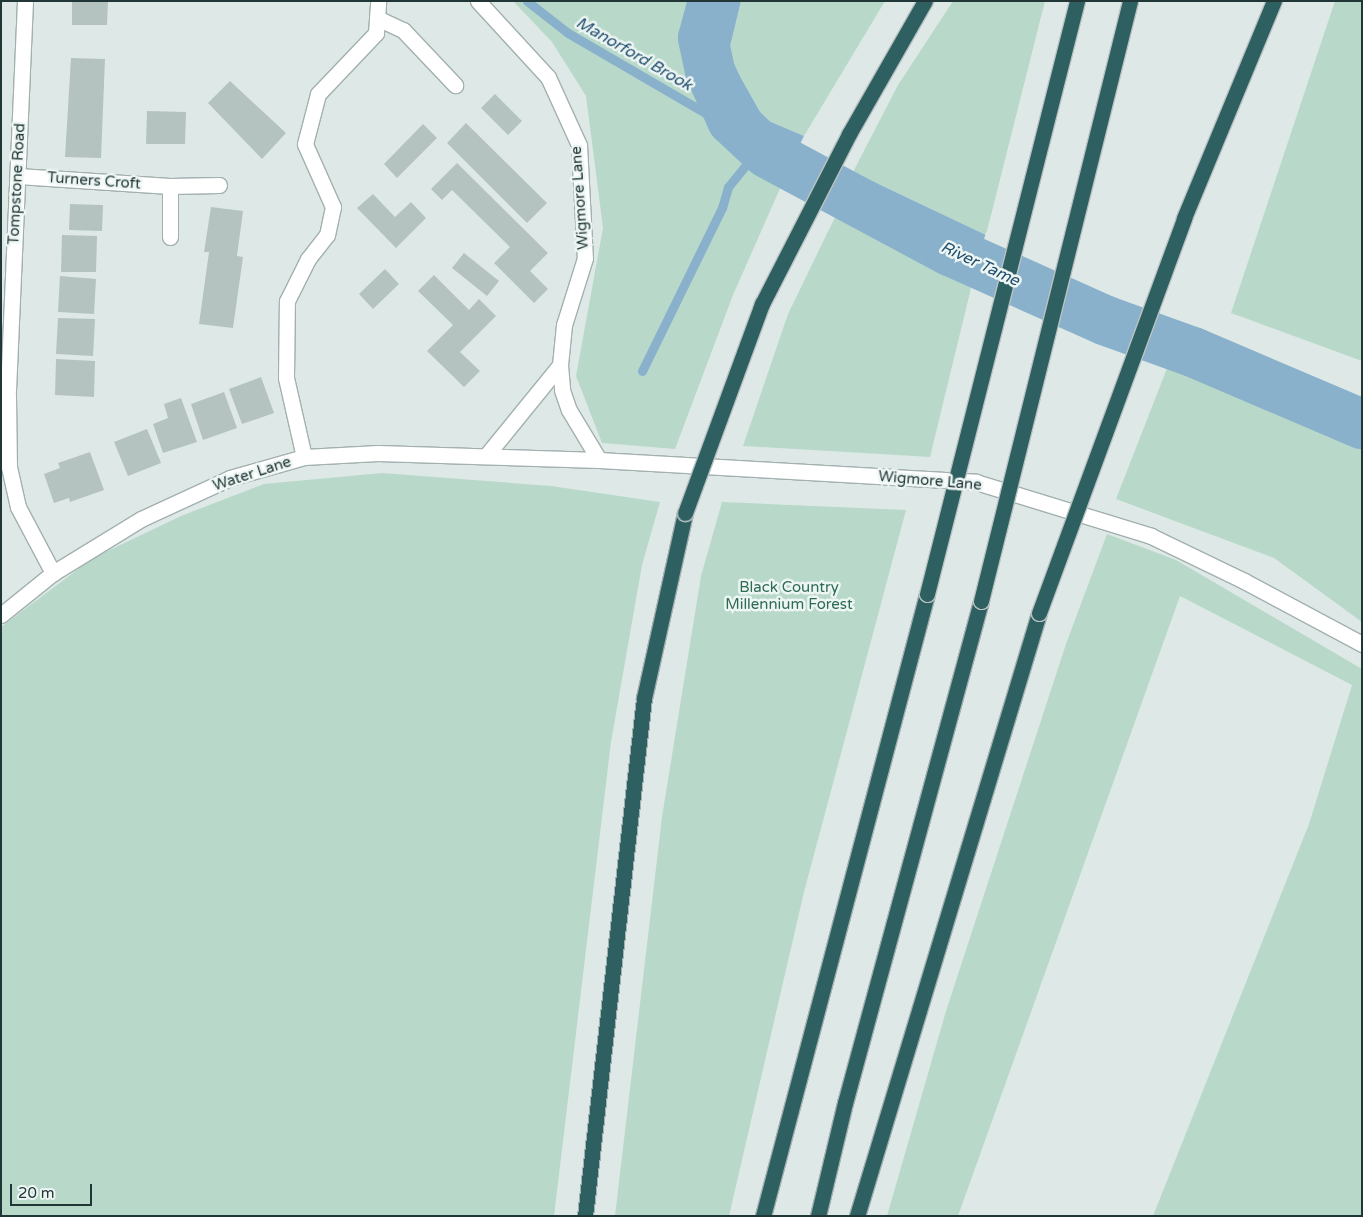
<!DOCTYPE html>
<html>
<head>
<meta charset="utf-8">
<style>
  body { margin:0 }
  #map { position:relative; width:1363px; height:1217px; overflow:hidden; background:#dee9e7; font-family:"Varela Round",sans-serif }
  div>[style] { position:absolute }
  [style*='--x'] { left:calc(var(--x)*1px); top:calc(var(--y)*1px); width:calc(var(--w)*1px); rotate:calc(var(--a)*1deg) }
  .green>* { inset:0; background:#b8d9c9 }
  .water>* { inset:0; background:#89b1cb }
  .pier>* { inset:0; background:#dee9e7 }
  .stream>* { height:9px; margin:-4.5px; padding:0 4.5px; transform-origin:4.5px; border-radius:4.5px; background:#89b1cb }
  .river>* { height:50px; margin:-25px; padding:0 25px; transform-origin:25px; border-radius:25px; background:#89b1cb }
  .building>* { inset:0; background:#b4c3c0 }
  .roads { filter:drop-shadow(1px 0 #a2b0af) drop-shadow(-1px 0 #a2b0af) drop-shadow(0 1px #a2b0af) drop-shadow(0 -1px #a2b0af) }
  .lane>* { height:15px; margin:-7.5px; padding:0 7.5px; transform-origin:7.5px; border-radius:7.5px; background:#fff }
  .street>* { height:15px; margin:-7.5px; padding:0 7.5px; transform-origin:7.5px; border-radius:7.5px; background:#fff }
  .highway>* { height:15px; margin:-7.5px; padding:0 7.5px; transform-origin:7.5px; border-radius:7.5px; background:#2f6061 }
  .bridges { filter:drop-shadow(1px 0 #bcc3c3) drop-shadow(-1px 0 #bcc3c3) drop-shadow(0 1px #bcc3c3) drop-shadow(0 -1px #bcc3c3) }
  .highway-bridge>* { height:15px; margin:-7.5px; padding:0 7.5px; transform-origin:7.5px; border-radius:7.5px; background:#2f6061 }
  span { translate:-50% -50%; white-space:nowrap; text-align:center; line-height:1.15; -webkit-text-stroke:5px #eef6f4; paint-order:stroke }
  .street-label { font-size:15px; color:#213737 }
  .park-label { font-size:15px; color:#2e6b55 }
  .water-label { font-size:16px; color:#204e6f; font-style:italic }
  .frame { position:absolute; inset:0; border:2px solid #213737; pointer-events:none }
  .scale { position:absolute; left:10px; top:1184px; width:82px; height:22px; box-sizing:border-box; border:2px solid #213737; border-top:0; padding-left:6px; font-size:15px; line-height:18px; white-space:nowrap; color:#213737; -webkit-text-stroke:4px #eef6f4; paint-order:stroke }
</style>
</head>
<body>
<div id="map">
  <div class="green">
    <i style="clip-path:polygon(513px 1px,700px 1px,689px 24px,750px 160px,786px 175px,733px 295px,675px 449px,602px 443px,576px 376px,603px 228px,586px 96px,552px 42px)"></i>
    <i style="clip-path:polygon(741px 1px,885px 1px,804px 136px,764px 119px,728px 55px)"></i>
    <i style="clip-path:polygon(953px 1px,1045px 1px,986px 235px,853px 172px,898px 85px)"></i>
    <i style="clip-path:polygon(1335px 1px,1362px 1px,1362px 361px,1231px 313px)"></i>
    <i style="clip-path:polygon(838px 211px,973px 280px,930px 457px,743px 446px,788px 314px)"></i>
    <i style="clip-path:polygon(1173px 353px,1362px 433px,1362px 622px,1274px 558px,1116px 499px)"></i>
    <i style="clip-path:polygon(382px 473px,551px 486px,660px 502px,642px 565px,611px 742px,554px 1216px,1px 1216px,1px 627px,93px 558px,181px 516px,264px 484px)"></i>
    <i style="clip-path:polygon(722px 502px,906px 510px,804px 892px,729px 1216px,615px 1216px,662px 817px,701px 576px)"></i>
    <i style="clip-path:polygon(1107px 534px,1176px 560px,1362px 669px,1362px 1216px,1153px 1216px,1309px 824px,1352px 685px,1180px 596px,958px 1216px,887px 1216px,946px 1011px,1066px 644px)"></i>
  </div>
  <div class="water">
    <i style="clip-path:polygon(700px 1px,741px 1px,728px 55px,764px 119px,804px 136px,786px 175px,750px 160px,709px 115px,689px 24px)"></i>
    <i style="clip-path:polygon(853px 172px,986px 235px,973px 280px,838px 211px)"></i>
    <i style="clip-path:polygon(1180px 332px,1362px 400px,1362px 433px,1173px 353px)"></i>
  </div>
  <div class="pier">
    <i style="clip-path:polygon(805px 134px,789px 176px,785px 177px,804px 136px)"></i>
    <i style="clip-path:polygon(986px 232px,988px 235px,973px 282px,973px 280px)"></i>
  </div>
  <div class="stream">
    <i style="--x:527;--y:1;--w:52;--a:38"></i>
    <i style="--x:568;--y:33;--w:163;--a:30.2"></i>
    <i style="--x:709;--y:115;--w:12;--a:14"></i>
    <i style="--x:642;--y:371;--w:182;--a:-63.9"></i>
    <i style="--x:722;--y:208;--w:22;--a:-74"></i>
    <i style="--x:728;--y:187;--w:35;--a:-51"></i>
    <i style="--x:750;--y:160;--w:12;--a:-24"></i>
  </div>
  <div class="river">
    <i style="--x:713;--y:1;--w:38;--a:105"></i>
    <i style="--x:703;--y:38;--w:34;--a:78"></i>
    <i style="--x:710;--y:71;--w:54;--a:65.8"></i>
    <i style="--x:732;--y:120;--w:48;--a:43.3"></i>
    <i style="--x:767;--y:153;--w:208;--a:28.2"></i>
    <i style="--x:950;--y:251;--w:169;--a:24.1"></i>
    <i style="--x:1104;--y:320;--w:95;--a:19.8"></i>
    <i style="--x:1193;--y:352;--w:184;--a:23.1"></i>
  </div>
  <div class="building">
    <i style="clip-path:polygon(72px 1px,108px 1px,107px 25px,72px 25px)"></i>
    <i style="clip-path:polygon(71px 58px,105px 59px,101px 158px,65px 157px)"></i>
    <i style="clip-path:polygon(230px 81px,286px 133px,262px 159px,208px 103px)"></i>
    <i style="clip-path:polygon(495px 94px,522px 121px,508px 135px,481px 108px)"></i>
    <i style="clip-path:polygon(147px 111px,186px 112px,185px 144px,146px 144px)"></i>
    <i style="clip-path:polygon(466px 123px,547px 203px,527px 223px,447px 143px)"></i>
    <i style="clip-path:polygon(423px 124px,437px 138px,397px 178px,384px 164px)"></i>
    <i style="clip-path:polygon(457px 163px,548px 253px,530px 271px,548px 289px,534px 303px,494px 263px,510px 247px,452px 190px,442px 200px,431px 189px)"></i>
    <i style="clip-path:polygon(373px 194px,395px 217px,411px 202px,426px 218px,396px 248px,357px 208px)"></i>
    <i style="clip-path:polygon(70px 204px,103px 205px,102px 231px,69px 230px)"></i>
    <i style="clip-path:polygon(211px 207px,243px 211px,237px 256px,243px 257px,233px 328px,199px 324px,209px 252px,204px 252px)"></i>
    <i style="clip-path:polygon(62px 235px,97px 236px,96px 272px,61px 272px)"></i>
    <i style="clip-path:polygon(464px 253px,499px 281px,487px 296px,452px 268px)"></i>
    <i style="clip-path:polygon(385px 269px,399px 284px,373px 309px,359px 294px)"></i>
    <i style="clip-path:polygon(434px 275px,469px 310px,479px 299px,496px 316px,460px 352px,480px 371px,464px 387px,427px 351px,453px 325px,418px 291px)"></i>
    <i style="clip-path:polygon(60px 276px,96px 279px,94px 314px,58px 312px)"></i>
    <i style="clip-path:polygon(58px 318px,95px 319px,93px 356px,56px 354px)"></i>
    <i style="clip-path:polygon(56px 359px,95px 361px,94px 397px,55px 395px)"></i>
    <i style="clip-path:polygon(261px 377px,274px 413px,242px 424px,229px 389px)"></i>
    <i style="clip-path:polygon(224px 392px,237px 428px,203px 440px,191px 404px)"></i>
    <i style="clip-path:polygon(181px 398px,197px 442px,163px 453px,153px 424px,168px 418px,164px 404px)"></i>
    <i style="clip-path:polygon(147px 429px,161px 463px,128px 476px,114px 442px)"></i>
    <i style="clip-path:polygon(90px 452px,104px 490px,70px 502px,69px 498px,54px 503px,44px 474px,60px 468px,58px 463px)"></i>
  </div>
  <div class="roads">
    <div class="lane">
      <i style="--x:377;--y:18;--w:29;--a:25"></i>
      <i style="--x:403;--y:30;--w:76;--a:46.6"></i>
      <i style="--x:304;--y:457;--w:81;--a:-102.8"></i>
      <i style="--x:286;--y:378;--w:77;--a:-89.3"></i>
      <i style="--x:287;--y:301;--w:47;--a:-63.4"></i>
      <i style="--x:308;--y:259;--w:31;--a:-52"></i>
      <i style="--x:327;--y:235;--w:29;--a:-78"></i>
      <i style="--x:333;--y:207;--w:69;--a:-114"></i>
      <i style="--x:305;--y:144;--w:52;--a:-75.4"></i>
      <i style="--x:318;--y:94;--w:84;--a:-46.4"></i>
      <i style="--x:376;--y:33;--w:32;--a:-86"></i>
    </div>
    <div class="street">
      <i style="--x:25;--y:1;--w:396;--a:92.5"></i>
      <i style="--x:8;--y:397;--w:70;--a:89.2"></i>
      <i style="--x:9;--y:467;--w:41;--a:77.3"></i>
      <i style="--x:18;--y:507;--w:75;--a:62.1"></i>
      <i style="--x:478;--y:1;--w:103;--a:47.4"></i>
      <i style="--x:548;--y:77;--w:75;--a:65.5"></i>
      <i style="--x:579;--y:145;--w:113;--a:87"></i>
      <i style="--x:585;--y:258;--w:70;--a:107.4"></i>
      <i style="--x:564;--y:325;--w:40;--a:95.7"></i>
      <i style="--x:560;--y:365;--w:25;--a:85"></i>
      <i style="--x:562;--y:390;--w:21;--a:71"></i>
      <i style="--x:569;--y:410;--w:58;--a:59"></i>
      <i style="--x:18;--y:176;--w:152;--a:3.8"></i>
      <i style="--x:170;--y:186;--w:49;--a:-1.2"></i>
      <i style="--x:170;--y:186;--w:51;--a:90"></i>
      <i style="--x:486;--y:456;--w:117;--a:-50.9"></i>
      <i style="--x:1;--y:615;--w:67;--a:-38.9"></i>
      <i style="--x:53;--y:573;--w:103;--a:-31.5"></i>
      <i style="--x:141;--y:519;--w:98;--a:-24.7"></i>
      <i style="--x:230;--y:478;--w:77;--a:-15.8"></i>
      <i style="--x:304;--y:457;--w:74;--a:-3.1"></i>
      <i style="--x:378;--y:453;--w:221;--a:1.8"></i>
      <i style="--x:599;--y:460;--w:378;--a:3.3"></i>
      <i style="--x:976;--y:482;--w:183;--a:17.1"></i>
      <i style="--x:1151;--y:536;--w:103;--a:25.8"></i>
      <i style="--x:1244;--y:581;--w:134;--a:28.1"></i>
    </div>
    <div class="highway">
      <i style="--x:585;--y:1216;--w:521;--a:-83.5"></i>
      <i style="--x:644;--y:698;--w:189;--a:-77.5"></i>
      <i style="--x:763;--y:1216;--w:643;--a:-75.23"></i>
      <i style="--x:818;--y:1216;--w:116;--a:-76.6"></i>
      <i style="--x:845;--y:1103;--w:520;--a:-74.84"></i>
      <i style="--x:857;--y:1216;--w:630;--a:-73.2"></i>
    </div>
  </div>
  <div class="bridges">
    <div class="highway-bridge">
      <i style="--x:685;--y:513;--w:223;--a:-69.8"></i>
      <i style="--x:762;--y:304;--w:191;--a:-62.9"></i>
      <i style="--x:849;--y:134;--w:153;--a:-60.3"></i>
      <i style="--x:927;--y:594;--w:612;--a:-75.8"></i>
      <i style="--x:981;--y:601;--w:618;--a:-76.05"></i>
      <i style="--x:1039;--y:613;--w:421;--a:-69.8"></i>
      <i style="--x:1184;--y:218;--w:235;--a:-67.5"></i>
    </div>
  </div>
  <div class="street-label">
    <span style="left:94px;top:181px;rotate:4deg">Turners Croft</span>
    <span style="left:17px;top:184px;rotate:-87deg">Tompstone Road</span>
    <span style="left:580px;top:198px;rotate:-94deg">Wigmore Lane</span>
    <span style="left:252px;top:474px;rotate:-18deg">Water Lane</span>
    <span style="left:930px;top:481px;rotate:5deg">Wigmore Lane</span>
  </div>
  <div class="park-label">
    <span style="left:789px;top:596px">Black Country<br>Millennium Forest</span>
  </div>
  <div class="water-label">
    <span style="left:634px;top:54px;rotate:30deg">Manorford Brook</span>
    <span style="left:980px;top:264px;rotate:25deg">River Tame</span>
  </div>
  <div class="frame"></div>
  <div class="scale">20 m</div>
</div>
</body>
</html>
